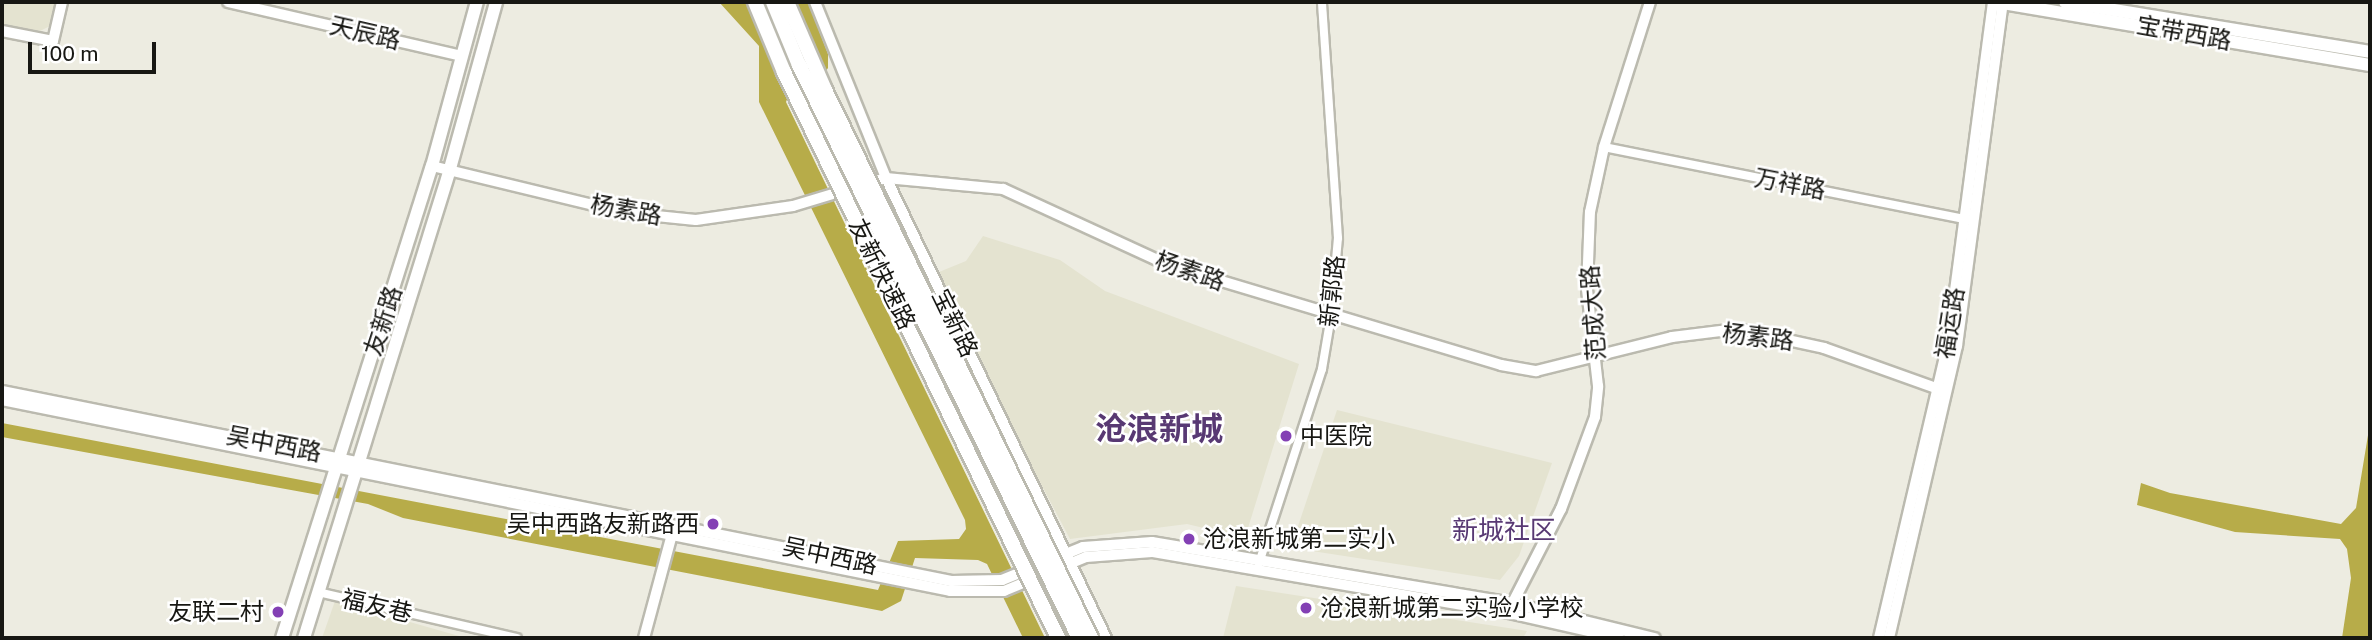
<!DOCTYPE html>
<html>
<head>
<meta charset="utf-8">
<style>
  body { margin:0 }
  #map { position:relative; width:2372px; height:640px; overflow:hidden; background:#edece1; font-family:"Public Sans","Noto Sans SC",sans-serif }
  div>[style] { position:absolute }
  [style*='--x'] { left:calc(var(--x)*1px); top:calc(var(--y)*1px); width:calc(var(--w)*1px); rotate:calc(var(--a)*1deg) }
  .built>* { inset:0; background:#e4e3d0 }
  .water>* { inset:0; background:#b7ac49 }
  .roads { filter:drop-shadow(2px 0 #bbbaaf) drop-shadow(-2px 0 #bbbaaf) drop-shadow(0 2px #bbbaaf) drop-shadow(0 -2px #bbbaaf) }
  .minor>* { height:8px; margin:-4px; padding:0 4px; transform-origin:4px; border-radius:4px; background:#fff }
  .tertiary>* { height:10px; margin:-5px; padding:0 5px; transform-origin:5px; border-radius:5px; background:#fff }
  .secondary>* { height:10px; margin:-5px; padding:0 5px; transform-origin:5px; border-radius:5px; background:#fff }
  .primary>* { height:12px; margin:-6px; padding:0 6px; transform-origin:6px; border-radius:6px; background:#fff }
  .bridges { filter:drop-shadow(2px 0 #bbbaaf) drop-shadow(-2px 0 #bbbaaf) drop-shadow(0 2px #bbbaaf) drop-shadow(0 -2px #bbbaaf) }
  .trunk-bridge>* { height:14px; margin:-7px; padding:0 7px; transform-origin:7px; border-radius:7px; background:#fff }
  .dots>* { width:19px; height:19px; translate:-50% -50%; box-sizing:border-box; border:4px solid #fff; border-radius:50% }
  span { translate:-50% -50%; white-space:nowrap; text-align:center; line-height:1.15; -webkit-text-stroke:5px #fff; paint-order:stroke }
  .street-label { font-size:24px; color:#171713 }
  .poi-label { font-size:24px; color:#171713 }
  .left { translate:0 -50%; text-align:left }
  .right { translate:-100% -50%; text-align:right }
  .neighbourhood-label { font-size:26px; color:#583973 }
  .district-label { font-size:32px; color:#583973; font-weight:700 }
  .frame { position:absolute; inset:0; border:4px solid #171713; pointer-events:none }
  .scale { position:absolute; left:28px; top:42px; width:128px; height:32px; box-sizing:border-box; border:4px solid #171713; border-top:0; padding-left:9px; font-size:21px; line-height:24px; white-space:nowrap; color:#171713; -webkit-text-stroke:5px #fff; paint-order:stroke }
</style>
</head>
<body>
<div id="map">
  <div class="built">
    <i style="clip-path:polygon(2px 2px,55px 2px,50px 26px,40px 31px,2px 24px)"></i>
    <i style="clip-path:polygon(983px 236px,1060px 260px,1105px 291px,1299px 364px,1248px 528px,1229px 534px,1187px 524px,1070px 539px,977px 363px,939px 272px,966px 261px)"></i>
    <i style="clip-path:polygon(1337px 410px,1552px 463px,1519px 556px,1500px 580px,1299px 549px,1293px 541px)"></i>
    <i style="clip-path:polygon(1236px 586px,1527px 631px,1523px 638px,1223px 638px)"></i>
    <i style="clip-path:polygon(335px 601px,336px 601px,466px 638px,322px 638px)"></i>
  </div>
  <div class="water">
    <i style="clip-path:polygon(719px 2px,808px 2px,828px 54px,828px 68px,820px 79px,789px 94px,786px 102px,1045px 638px,1023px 638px,987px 564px,978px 560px,915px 558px,901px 601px,882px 611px,403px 518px,368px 504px,2px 437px,2px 423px,878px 590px,898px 541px,959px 539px,966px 529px,965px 520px,759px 102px,759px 46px)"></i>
    <i style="clip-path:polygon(2370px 423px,2370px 638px,2342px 638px,2351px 578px,2347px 549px,2340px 539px,2235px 532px,2137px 505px,2141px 483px,2170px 493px,2341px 524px,2356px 508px)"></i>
  </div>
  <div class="roads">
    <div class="minor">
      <i style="--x:1604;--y:147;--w:371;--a:11.3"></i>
      <i style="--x:1259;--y:563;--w:204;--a:-72"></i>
      <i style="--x:1322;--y:369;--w:54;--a:-80.4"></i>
      <i style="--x:1331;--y:316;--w:78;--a:-84.9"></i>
      <i style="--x:1338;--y:238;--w:237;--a:-93.9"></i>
      <i style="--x:318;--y:592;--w:204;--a:13"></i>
    </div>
    <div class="tertiary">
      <i style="--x:228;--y:2;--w:240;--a:13"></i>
      <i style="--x:815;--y:2;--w:190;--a:68"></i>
      <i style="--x:886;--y:178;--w:510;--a:64.44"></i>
      <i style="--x:2;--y:31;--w:52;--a:11.1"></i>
      <i style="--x:53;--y:41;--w:40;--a:-77"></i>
      <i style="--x:432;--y:166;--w:201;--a:13.6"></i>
      <i style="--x:627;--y:213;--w:69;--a:5.8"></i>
      <i style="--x:696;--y:220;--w:98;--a:-8.2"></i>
      <i style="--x:793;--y:206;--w:97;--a:-16.8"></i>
      <i style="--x:886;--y:178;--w:118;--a:5.4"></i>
      <i style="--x:1003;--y:189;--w:182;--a:24.7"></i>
      <i style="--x:1168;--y:265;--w:348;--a:16.7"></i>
      <i style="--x:1501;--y:365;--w:36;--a:10"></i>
      <i style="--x:1536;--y:371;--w:140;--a:-14"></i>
      <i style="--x:1672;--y:337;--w:65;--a:-7"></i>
      <i style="--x:1737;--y:329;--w:89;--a:12.3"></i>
      <i style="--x:1824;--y:348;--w:127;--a:19.7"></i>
      <i style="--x:1509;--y:610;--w:114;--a:-62.8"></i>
      <i style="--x:1561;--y:509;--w:98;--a:-69.7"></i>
      <i style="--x:1595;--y:417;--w:31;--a:-84"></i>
      <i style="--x:1598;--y:386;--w:98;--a:-96.5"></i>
      <i style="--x:1587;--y:289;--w:77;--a:-87.8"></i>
      <i style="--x:1590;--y:212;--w:66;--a:-77.8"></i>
      <i style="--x:1604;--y:147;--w:152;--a:-72.4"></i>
      <i style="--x:644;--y:638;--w:115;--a:-74.9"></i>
    </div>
    <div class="secondary">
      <i style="--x:2;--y:391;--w:968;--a:11.32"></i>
      <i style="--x:951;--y:581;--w:51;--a:-1.1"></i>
      <i style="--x:1002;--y:580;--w:87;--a:-22.2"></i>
      <i style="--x:1083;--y:547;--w:69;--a:-4.1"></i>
      <i style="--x:1152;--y:542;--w:364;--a:9.6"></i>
      <i style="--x:1511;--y:603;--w:148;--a:13.7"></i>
      <i style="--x:2;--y:400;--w:967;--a:11.39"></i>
      <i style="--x:950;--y:591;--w:54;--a:0"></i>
      <i style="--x:1004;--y:591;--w:89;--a:-22.5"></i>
      <i style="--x:1086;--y:557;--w:66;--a:-4.3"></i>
      <i style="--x:1152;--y:552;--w:362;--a:9.7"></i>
      <i style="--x:1509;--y:613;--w:113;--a:12.8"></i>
      <i style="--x:1879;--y:638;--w:302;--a:-76.8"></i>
      <i style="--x:1948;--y:344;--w:345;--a:-82.5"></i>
      <i style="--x:1889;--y:638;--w:300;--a:-76.9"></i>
      <i style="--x:1957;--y:346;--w:347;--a:-82.4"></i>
    </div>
    <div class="primary">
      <i style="--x:1997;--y:2;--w:378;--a:9.6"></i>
      <i style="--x:2065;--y:2;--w:309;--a:9.3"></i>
      <i style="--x:282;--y:638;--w:495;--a:-72.4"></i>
      <i style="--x:432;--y:166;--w:170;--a:-74.7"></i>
      <i style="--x:304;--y:638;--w:488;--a:-72.7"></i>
      <i style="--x:449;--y:172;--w:176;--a:-74.5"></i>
    </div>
  </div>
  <div class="bridges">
    <div class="trunk-bridge">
      <i style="--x:755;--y:2;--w:76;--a:67.5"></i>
      <i style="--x:784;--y:72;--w:629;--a:64.17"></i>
      <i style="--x:773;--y:2;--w:68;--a:67.6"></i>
      <i style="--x:799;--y:65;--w:638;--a:63.96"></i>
      <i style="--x:787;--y:2;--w:96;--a:66.6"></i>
      <i style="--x:825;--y:90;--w:609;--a:64.11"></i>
    </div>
  </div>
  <div class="dots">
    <i style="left:1286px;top:436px;background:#8340b4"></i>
    <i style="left:713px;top:524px;background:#8340b4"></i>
    <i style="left:1189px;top:539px;background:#8340b4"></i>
    <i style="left:1306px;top:608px;background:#8340b4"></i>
    <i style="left:278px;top:612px;background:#8340b4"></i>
  </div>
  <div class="street-label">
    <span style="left:365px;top:33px;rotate:13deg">天辰路</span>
    <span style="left:2184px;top:33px;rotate:10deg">宝带西路</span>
    <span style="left:1790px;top:184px;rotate:11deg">万祥路</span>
    <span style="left:626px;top:210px;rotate:10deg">杨素路</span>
    <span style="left:1190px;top:271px;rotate:19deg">杨素路</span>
    <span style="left:882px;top:274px;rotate:64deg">友新快速路</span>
    <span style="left:1332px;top:291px;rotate:-84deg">新郭路</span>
    <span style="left:1593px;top:313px;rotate:-94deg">范成大路</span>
    <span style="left:383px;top:321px;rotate:-72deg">友新路</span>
    <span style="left:955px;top:323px;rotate:64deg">宝新路</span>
    <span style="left:1950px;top:323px;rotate:-81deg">福运路</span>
    <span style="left:1758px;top:337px;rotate:7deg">杨素路</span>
    <span style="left:274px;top:444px;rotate:11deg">吴中西路</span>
    <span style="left:830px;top:556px;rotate:12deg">吴中西路</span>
    <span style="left:377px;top:606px;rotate:13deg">福友巷</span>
  </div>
  <div class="poi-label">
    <span class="left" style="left:1300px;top:436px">中医院</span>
    <span class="right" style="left:699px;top:524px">吴中西路友新路西</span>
    <span class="left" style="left:1203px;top:539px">沧浪新城第二实小</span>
    <span class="left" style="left:1320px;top:608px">沧浪新城第二实验小学校</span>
    <span class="right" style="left:264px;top:612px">友联二村</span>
  </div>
  <div class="neighbourhood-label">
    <span style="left:1504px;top:530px">新城社区</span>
  </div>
  <div class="district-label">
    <span style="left:1159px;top:429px">沧浪新城</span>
  </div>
  <div class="frame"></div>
  <div class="scale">100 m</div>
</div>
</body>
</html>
